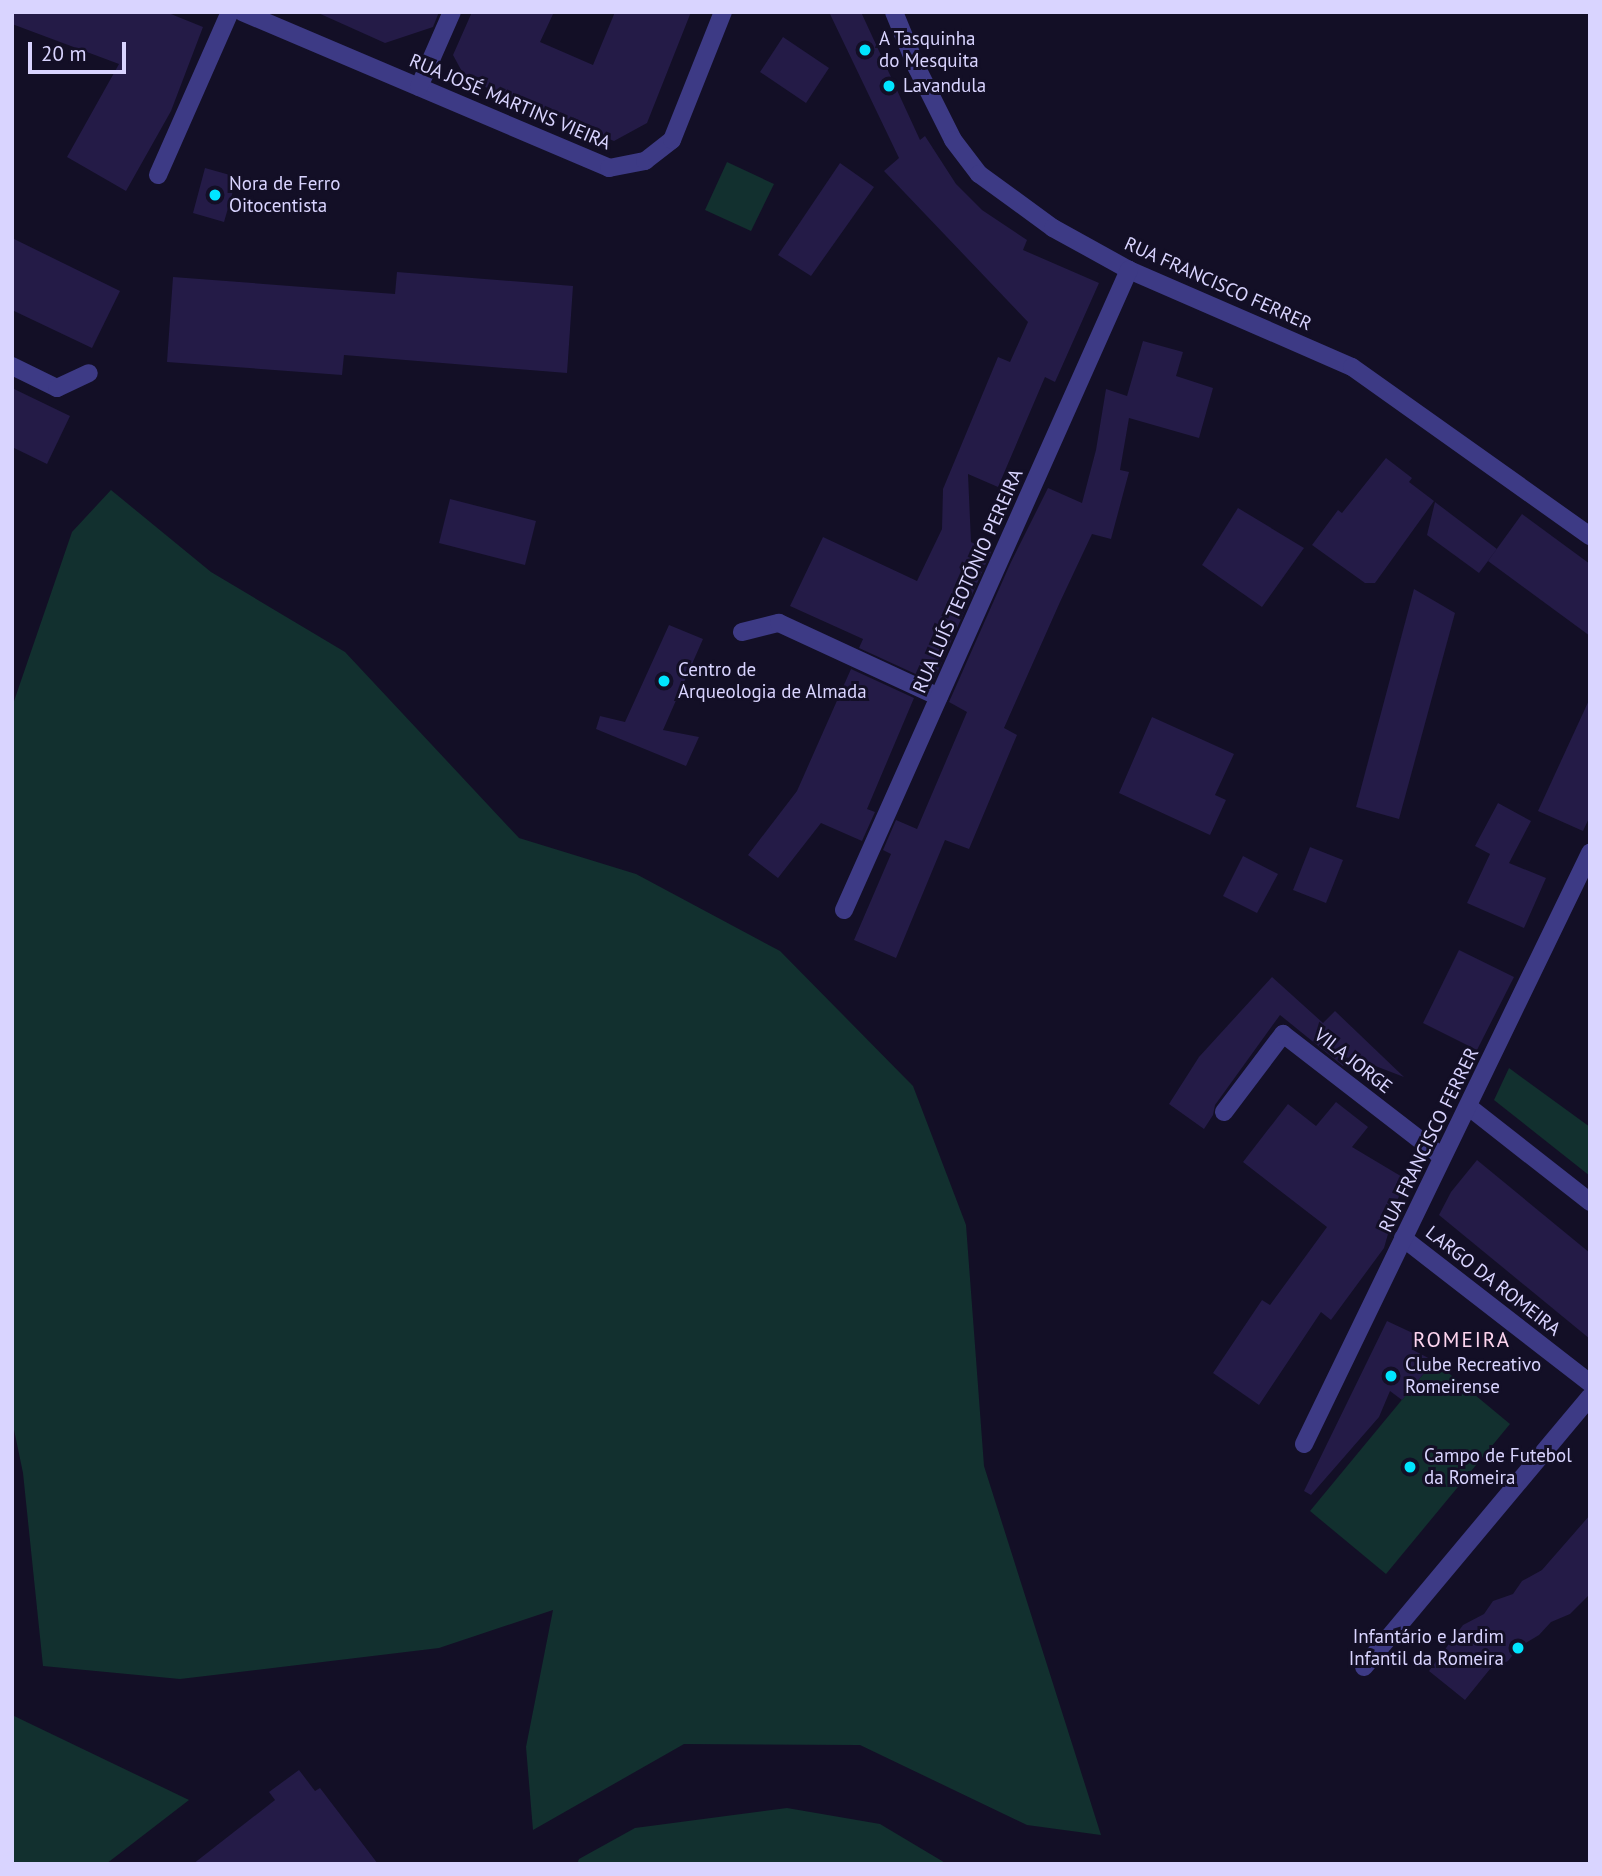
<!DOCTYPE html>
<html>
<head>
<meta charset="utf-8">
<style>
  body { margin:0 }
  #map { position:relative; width:1602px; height:1876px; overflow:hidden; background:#130f26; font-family:"PT Sans",sans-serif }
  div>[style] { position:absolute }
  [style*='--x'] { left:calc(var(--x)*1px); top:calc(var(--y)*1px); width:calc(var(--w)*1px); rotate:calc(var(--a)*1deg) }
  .green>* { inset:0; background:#12302f }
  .building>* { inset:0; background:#241b47 }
  .minor>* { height:18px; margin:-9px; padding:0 9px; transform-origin:9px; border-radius:9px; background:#3d3a85 }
  .dots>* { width:19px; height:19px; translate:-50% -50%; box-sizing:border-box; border:4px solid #130f26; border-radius:50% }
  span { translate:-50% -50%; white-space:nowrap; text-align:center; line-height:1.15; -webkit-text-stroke:6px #130f26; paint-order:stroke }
  .poi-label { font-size:19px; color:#d9d4ff }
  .left { translate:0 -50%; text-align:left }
  .right { translate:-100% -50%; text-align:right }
  .street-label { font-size:19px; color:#d9d4ff }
  .neighbourhood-label { font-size:21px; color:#ffd6f0; letter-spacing:2px }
  .frame { position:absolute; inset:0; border:14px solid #d9d4ff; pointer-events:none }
  .scale { position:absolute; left:28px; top:42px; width:98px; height:32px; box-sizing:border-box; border:4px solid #d9d4ff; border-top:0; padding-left:9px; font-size:21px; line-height:24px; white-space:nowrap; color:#d9d4ff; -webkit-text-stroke:5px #130f26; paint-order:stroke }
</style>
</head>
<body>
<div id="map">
  <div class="green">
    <i style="clip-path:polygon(727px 162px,774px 184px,751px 231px,705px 210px)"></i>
    <i style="clip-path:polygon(111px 490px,211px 572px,345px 652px,519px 838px,636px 874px,780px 951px,913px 1086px,966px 1225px,984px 1466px,1101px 1835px,1027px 1825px,860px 1745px,684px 1744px,533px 1830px,526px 1747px,553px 1610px,439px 1648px,180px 1679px,43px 1666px,23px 1473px,12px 1420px,12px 707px,72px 532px)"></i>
    <i style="clip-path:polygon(1509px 1068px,1590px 1127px,1590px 1176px,1494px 1100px)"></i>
    <i style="clip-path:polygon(1434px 1361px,1510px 1424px,1386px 1574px,1310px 1511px)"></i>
    <i style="clip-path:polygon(12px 1715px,189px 1800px,106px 1864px,12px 1864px)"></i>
    <i style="clip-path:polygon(787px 1808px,880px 1824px,947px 1864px,577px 1864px,579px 1859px,635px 1828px)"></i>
  </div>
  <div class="building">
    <i style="clip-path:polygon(12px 12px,166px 12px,203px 27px,171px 111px,126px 191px,67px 157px,119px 64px,12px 24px)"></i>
    <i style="clip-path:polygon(316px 12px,439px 12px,433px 27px,385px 43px)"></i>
    <i style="clip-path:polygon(472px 12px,554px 12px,540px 42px,593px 65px,615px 12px,691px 12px,647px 123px,614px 141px,466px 79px,453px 55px)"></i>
    <i style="clip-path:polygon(829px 12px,861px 12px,920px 140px,925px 136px,956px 184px,982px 210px,1027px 240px,1023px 250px,1099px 283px,1055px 382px,1045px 377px,998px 487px,968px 474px,971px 542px,991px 552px,933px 682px,859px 648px,863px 639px,790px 606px,823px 537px,917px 581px,942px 529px,943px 489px,998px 357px,1010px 362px,1028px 322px,884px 171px,899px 158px)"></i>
    <i style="clip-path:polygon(783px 37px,829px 68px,806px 103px,760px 72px)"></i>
    <i style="clip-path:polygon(840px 163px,874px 187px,811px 276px,778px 255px)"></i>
    <i style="clip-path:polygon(205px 168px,237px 177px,224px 222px,193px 213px)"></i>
    <i style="clip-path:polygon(12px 238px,120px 291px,92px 348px,12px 310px)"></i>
    <i style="clip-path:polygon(397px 272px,573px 286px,567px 373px,344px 355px,342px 375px,167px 362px,173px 277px,395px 294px)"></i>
    <i style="clip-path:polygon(1143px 341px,1183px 352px,1176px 376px,1213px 388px,1199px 438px,1129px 418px,1120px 470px,1129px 472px,1111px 539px,1092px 534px,1060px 602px,1004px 728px,1017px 735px,969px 849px,945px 840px,896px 958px,854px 940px,891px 854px,883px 850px,896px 820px,917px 829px,967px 712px,949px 702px,1011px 562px,1048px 488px,1082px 503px,1096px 450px,1106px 389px,1127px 396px)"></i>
    <i style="clip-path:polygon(12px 388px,70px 416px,47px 464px,12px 447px)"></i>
    <i style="clip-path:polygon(1386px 458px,1412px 478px,1409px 482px,1434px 501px,1375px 583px,1365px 583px,1312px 545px,1338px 510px,1342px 513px)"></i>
    <i style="clip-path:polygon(450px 499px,536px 521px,525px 565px,439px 543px)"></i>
    <i style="clip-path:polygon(1435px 502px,1497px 549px,1479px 573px,1427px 535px)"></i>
    <i style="clip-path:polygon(1238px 508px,1304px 548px,1262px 607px,1202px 565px)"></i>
    <i style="clip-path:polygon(1522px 514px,1590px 564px,1590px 636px,1488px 561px)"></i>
    <i style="clip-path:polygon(1414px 589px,1455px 613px,1399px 819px,1356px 807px)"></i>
    <i style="clip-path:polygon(669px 625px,703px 639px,663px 730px,699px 737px,686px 766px,596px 729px,600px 716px,625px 722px)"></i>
    <i style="clip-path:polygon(851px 669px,914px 698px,867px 809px,875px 812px,862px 841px,821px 823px,778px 878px,748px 855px,797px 791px)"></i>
    <i style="clip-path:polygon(1590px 698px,1590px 816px,1583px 831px,1538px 811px)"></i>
    <i style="clip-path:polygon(1152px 717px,1234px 754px,1215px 795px,1226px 800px,1210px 835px,1119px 793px)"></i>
    <i style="clip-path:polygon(1498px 803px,1531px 821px,1509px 863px,1546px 878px,1524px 928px,1467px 903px,1490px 854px,1475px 846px)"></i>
    <i style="clip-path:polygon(1310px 847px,1343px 860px,1326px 903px,1293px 890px)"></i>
    <i style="clip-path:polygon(1243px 856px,1278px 874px,1257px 913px,1223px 896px)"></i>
    <i style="clip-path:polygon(1459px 950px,1514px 977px,1477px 1050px,1423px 1023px)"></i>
    <i style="clip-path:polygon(1272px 977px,1323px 1023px,1335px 1011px,1404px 1077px,1352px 1057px,1343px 1066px,1280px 1015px,1215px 1105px,1213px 1115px,1204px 1129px,1169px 1104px,1199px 1057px)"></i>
    <i style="clip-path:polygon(1336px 1102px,1368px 1127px,1352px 1147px,1404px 1178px,1384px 1248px,1331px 1320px,1321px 1312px,1259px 1405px,1213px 1373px,1262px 1300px,1270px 1305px,1327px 1227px,1243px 1162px,1288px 1104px,1316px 1126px)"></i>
    <i style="clip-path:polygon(1477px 1160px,1590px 1253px,1590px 1339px,1439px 1215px,1451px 1192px)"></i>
    <i style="clip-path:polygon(1387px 1321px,1419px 1336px,1413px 1350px,1434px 1361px,1402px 1400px,1390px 1391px,1379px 1417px,1311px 1495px,1304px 1491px)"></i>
    <i style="clip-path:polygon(1590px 1515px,1590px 1594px,1570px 1614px,1551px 1622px,1539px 1635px,1519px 1647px,1508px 1661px,1490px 1669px,1465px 1700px,1429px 1671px,1463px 1625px,1484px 1614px,1493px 1601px,1513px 1594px,1522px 1581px,1542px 1570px)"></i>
    <i style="clip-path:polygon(299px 1770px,315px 1791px,320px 1788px,378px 1864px,193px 1864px,275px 1800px,269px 1792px)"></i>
  </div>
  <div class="minor">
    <i style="--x:242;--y:12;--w:399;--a:23"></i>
    <i style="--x:609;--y:168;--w:37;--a:-11"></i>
    <i style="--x:645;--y:161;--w:34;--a:-38"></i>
    <i style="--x:672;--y:140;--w:138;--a:-68.3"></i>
    <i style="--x:894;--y:12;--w:61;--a:67.7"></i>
    <i style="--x:917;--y:68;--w:80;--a:63.4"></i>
    <i style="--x:953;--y:140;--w:43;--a:52.6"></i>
    <i style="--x:979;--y:174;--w:92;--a:36.1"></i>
    <i style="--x:1053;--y:228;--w:87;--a:28.9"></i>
    <i style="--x:1129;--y:270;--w:243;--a:23.5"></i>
    <i style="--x:1352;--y:367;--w:292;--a:35.4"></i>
    <i style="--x:419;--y:87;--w:82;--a:-66.3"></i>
    <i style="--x:158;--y:175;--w:178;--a:-66.2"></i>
    <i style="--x:12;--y:366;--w:50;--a:26.1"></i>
    <i style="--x:57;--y:388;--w:35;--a:-25"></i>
    <i style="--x:742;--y:632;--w:38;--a:-14"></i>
    <i style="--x:779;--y:623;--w:176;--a:24.8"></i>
    <i style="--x:844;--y:910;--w:701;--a:-66"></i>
    <i style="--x:1469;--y:1107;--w:154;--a:38.1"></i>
    <i style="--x:1224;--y:1112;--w:98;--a:-52.9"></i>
    <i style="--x:1283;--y:1034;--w:201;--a:37.7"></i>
    <i style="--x:1403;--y:1238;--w:237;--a:37.8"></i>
    <i style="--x:1304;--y:1444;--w:657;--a:-64.18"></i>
    <i style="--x:1364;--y:1667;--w:352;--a:-50.1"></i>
  </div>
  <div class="dots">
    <i style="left:865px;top:50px;background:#00e5ff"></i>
    <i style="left:889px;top:86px;background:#00e5ff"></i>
    <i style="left:215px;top:195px;background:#00e5ff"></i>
    <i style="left:664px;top:681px;background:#00e5ff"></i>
    <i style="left:1391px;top:1376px;background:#00e5ff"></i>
    <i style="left:1410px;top:1467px;background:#00e5ff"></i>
    <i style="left:1518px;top:1648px;background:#00e5ff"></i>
  </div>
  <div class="poi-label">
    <span class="left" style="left:879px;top:50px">A Tasquinha<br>do Mesquita</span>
    <span class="left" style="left:903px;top:86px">Lavandula</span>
    <span class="left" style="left:229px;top:195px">Nora de Ferro<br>Oitocentista</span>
    <span class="left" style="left:678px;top:681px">Centro de<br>Arqueologia de Almada</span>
    <span class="left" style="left:1405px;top:1376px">Clube Recreativo<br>Romeirense</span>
    <span class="left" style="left:1424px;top:1467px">Campo de Futebol<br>da Romeira</span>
    <span class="right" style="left:1504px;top:1648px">Infantário e Jardim<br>Infantil da Romeira</span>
  </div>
  <div class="street-label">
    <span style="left:510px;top:102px;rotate:23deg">RUA JOSÉ MARTINS VIEIRA</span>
    <span style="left:1218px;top:284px;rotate:24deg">RUA FRANCISCO FERRER</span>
    <span style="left:968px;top:581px;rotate:-66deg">RUA LUÍS TEOTÓNIO PEREIRA</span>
    <span style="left:1353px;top:1061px;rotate:38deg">VILA JORGE</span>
    <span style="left:1429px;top:1140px;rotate:-64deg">RUA FRANCISCO FERRER</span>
    <span style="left:1493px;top:1281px;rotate:38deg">LARGO DA ROMEIRA</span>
  </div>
  <div class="neighbourhood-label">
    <span style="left:1462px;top:1340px">ROMEIRA</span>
  </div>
  <div class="frame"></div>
  <div class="scale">20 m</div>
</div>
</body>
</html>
